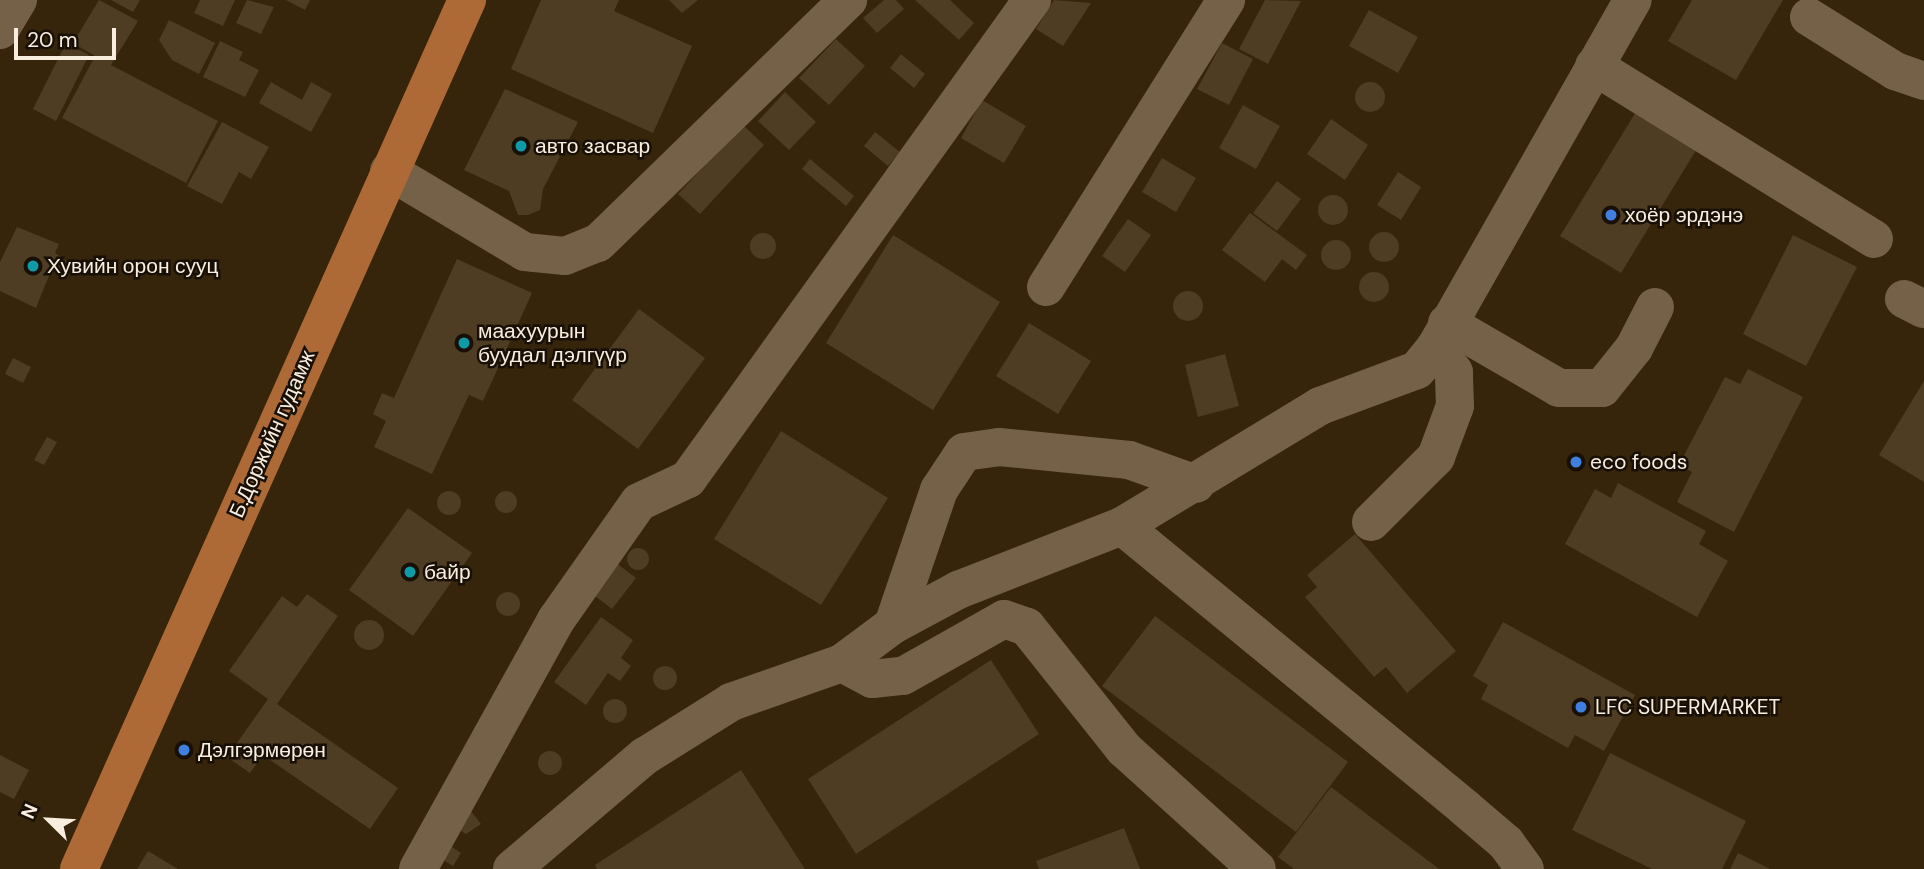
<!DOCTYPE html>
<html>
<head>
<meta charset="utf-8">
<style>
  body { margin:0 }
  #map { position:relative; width:1924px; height:869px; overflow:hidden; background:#36250b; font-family:"DM Sans",sans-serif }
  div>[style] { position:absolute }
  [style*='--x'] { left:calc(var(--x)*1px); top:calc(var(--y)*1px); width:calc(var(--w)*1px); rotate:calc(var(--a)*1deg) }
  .building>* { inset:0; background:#4e3c23 }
  .round { border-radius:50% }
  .minor>* { height:38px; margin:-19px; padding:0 19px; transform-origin:19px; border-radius:19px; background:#756147 }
  .major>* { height:38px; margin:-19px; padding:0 19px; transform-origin:19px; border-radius:19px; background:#ad6936 }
  .dots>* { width:19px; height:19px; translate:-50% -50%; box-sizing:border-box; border:4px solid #181006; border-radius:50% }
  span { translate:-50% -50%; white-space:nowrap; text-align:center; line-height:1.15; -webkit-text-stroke:5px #181006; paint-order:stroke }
  .poi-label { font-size:21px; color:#f8edde }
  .left { translate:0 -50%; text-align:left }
  .street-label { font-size:21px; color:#f8edde }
  .north { position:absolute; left:14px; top:785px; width:70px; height:70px; -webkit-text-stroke:5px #181006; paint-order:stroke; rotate:294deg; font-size:19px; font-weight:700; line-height:28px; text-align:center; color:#f8edde }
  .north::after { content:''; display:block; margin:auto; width:24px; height:32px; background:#f8edde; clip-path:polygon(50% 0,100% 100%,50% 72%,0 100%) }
  .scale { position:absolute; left:14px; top:28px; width:102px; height:32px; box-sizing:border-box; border:4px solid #f8edde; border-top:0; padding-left:9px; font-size:21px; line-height:24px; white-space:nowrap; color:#f8edde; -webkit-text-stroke:5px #181006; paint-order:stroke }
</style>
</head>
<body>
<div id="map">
  <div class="building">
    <i style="clip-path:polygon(99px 0,138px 21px,111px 65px,218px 121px,186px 183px,62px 118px,95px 56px,73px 43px)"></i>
    <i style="clip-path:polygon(111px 0,140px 0,133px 12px)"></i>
    <i style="clip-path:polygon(200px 0,235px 0,223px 26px,194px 13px)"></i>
    <i style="clip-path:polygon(247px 0,274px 7px,261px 34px,236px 23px)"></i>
    <i style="clip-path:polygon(286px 0,310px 0,305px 10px)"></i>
    <i style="clip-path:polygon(541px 0,619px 0,614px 11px,692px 46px,653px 133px,511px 69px)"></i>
    <i style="clip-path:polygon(669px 0,698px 0,682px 13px)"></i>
    <i style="clip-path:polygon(884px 0,896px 0,904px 9px,877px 33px,863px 18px)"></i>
    <i style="clip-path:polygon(915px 0,950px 0,974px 23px,959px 40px)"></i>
    <i style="clip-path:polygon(1054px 0,1091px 3px,1063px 46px,1036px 29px)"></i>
    <i style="clip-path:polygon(1265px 0,1301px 1px,1268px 64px,1239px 49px)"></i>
    <i style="clip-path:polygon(1692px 0,1783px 0,1736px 80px,1668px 41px)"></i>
    <i style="clip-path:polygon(1369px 10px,1418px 37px,1398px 73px,1349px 46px)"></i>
    <i style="clip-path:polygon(169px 20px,215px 43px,199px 74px,172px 60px,159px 40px)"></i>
    <i style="clip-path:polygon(836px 39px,865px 66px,829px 105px,799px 78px)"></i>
    <i style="clip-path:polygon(220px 41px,243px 52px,239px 60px,259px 70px,245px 97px,203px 77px)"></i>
    <i style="clip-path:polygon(66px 43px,89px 55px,56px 121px,33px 109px)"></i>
    <i style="clip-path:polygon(1222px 43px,1253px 59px,1229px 105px,1197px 89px)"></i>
    <i style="clip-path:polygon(901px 54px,925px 74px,914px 88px,890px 68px)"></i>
    <i style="clip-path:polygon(271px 82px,302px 100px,311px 82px,332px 94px,311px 132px,259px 103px)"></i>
    <i class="round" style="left:1355px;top:82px;width:30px;height:30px"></i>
    <i style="clip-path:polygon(505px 89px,578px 122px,543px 189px,540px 210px,528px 215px,518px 215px,509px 191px,464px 170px)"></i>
    <i style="clip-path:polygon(785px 92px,816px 122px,789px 150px,758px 121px)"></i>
    <i style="clip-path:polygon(982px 100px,1026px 126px,1004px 163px,961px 138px)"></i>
    <i style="clip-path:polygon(1243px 105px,1280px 126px,1256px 169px,1219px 148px)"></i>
    <i style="clip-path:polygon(1637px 110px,1698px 147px,1621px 273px,1560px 236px)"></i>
    <i style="clip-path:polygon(1331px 119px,1368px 145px,1345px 180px,1307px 154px)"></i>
    <i style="clip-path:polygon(222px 122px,269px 147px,251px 179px,239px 172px,222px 204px,187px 186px)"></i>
    <i style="clip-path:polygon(743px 125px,764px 145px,700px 214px,678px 194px)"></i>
    <i style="clip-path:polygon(875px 132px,900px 152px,888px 166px,864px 146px)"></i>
    <i style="clip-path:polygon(1162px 158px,1196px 178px,1176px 212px,1142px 192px)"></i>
    <i style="clip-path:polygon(810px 159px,854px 196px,846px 206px,802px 169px)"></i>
    <i style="clip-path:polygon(1398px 172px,1421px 187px,1401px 220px,1377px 205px)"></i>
    <i style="clip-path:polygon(1277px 181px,1301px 199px,1277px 231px,1253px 213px)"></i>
    <i class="round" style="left:1318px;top:195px;width:30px;height:30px"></i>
    <i style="clip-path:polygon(1250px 213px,1307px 255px,1296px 270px,1282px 259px,1265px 282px,1222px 250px)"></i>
    <i style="clip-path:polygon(1128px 219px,1151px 235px,1125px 272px,1102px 256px)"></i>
    <i style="clip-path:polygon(17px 227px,59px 244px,55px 253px,67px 261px,64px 270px,50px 273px,36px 308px,0 291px,0 262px)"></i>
    <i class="round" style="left:1369px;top:232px;width:30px;height:30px"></i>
    <i class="round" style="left:750px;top:233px;width:26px;height:26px"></i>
    <i style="clip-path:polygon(893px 235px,1000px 302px,933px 410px,826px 343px)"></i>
    <i style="clip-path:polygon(1793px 235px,1857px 267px,1806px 366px,1743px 334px)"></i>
    <i class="round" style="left:1321px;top:240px;width:30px;height:30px"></i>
    <i style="clip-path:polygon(457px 259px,532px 293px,483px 401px,469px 395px,432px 474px,374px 447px,386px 421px,373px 414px,382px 393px,394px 398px)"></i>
    <i class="round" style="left:1359px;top:272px;width:30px;height:30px"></i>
    <i class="round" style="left:1173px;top:291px;width:30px;height:30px"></i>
    <i style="clip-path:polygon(639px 309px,705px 358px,638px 449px,572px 400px)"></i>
    <i style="clip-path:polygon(1029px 323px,1091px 361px,1058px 414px,996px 376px)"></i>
    <i style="clip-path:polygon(1225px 354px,1239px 406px,1198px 417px,1185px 365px)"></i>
    <i style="clip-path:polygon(13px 358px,31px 367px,23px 383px,5px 374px)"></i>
    <i style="clip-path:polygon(1748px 369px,1803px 397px,1734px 532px,1677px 502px,1692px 472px,1679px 465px,1725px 377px,1740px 384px)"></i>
    <i style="clip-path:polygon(1924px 381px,1924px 482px,1879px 455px)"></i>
    <i style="clip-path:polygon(781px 431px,888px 498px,821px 605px,714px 539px)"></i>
    <i style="clip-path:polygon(47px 437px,57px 442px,44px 465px,34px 460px)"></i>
    <i style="clip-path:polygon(1618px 483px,1706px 531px,1699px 544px,1728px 561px,1697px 617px,1565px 544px,1595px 489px,1611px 498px)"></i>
    <i class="round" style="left:495px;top:491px;width:22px;height:22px"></i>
    <i class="round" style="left:437px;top:491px;width:24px;height:24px"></i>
    <i style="clip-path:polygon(408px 508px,472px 553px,413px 636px,349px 590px)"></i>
    <i style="clip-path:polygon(1355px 534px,1456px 651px,1407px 693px,1386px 667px,1374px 677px,1305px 597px,1317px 587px,1307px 575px)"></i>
    <i class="round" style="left:627px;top:548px;width:22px;height:22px"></i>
    <i style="clip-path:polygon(611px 559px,636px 578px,612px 609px,587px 590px)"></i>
    <i class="round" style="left:496px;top:592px;width:24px;height:24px"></i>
    <i style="clip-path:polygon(307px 594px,338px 616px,277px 704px,398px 788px,370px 829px,263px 755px,250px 773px,227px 757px,268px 699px,229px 671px,282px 596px,297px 607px)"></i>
    <i style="clip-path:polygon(1155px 616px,1348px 762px,1296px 832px,1102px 686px)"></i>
    <i style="clip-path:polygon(601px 617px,633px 640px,621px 658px,631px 666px,620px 681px,608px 673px,586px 705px,554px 682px)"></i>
    <i class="round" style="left:354px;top:620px;width:30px;height:30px"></i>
    <i style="clip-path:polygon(1503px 622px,1635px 695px,1604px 751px,1575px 735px,1568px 748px,1481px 699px,1488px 685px,1473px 676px)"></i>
    <i style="clip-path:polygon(991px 660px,1039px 734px,856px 854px,808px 779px)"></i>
    <i class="round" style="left:653px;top:666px;width:24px;height:24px"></i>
    <i class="round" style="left:603px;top:699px;width:24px;height:24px"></i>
    <i class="round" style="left:538px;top:751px;width:24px;height:24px"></i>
    <i style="clip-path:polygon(1610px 753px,1746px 821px,1722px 869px,1652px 869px,1572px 830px)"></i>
    <i style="clip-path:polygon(0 755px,29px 770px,14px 799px,0 792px)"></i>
    <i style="clip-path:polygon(741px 770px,805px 869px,597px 869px,595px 865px)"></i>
    <i style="clip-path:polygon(1331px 787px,1439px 869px,1294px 869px,1278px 857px)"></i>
    <i style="clip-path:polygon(470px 810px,481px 824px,466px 834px,458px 829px)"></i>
    <i style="clip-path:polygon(1124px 828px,1140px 869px,1039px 869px,1036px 861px)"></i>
    <i style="clip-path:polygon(449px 845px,461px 853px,453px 866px,440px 858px)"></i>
    <i style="clip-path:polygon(148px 851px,178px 869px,137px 869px)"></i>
    <i style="clip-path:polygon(1738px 853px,1770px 869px,1730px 869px)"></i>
  </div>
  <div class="minor">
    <i style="--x:1809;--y:17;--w:102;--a:32.1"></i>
    <i style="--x:1895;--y:71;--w:31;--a:19"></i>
    <i style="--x:0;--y:30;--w:35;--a:-59"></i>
    <i style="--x:1594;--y:66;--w:329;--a:31.7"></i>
    <i style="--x:389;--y:171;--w:158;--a:30.8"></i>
    <i style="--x:525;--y:252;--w:40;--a:5.7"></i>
    <i style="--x:565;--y:256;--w:35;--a:-22"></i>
    <i style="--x:598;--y:243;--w:349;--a:-44.2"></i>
    <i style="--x:1046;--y:287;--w:339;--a:-57.9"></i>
    <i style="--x:1904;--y:299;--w:22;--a:27"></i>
    <i style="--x:1447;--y:323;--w:129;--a:30.1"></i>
    <i style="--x:1559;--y:388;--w:43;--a:0"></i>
    <i style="--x:1602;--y:388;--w:51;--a:-51.3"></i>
    <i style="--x:1634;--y:348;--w:46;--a:-62.9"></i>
    <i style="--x:1371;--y:522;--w:92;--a:-45"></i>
    <i style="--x:1436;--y:457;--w:54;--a:-69.6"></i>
    <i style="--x:1455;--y:406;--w:34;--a:-92"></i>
    <i style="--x:1454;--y:372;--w:31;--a:-128"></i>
    <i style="--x:1122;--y:526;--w:444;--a:39.4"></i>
    <i style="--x:1465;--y:808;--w:54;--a:40.5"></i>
    <i style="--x:1506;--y:843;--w:32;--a:54"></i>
    <i style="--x:893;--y:625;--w:143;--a:-71.2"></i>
    <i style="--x:939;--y:490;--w:45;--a:-56.7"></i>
    <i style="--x:964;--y:452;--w:35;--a:-8"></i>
    <i style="--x:999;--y:447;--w:131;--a:5.7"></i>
    <i style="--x:1129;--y:460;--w:71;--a:19.7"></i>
    <i style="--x:842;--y:663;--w:34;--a:28"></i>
    <i style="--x:872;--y:679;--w:31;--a:-6"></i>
    <i style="--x:903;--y:676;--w:116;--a:-29.4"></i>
    <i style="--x:1004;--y:619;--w:24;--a:19"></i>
    <i style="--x:1027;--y:627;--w:156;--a:51.5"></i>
    <i style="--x:1124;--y:749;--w:179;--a:42.1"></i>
    <i style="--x:418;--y:869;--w:285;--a:-61"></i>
    <i style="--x:556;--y:620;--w:144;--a:-54.9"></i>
    <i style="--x:639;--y:502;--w:54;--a:-25.1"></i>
    <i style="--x:688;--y:479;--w:590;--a:-54.32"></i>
    <i style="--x:512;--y:869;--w:175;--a:-40.4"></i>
    <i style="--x:645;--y:756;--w:102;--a:-32.1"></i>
    <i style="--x:731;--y:702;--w:118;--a:-19.4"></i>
    <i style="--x:842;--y:663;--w:64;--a:-36.7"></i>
    <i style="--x:893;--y:625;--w:74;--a:-28.3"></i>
    <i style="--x:958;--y:590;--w:176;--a:-21.3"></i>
    <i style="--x:1122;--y:526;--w:232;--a:-31.2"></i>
    <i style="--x:1320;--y:406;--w:103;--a:-20.4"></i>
    <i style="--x:1417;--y:370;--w:28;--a:-51"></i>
    <i style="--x:1435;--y:348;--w:400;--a:-60.4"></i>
  </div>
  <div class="major">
    <i style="--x:79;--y:869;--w:952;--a:-65.94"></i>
  </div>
  <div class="dots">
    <i style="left:521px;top:146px;background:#0f9aa8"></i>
    <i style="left:1611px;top:215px;background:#3f7fe0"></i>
    <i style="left:33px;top:266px;background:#0f9aa8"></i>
    <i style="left:464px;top:343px;background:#0f9aa8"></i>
    <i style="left:1576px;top:462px;background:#3f7fe0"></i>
    <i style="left:410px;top:572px;background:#0f9aa8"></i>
    <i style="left:1581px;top:707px;background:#3f7fe0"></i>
    <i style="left:184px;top:750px;background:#3f7fe0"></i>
  </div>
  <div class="poi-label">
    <span class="left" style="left:535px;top:146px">авто засвар</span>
    <span class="left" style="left:1625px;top:215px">хоёр эрдэнэ</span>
    <span class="left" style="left:47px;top:266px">Хувийн орон сууц</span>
    <span class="left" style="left:478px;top:343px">маахуурын<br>буудал дэлгүүр</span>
    <span class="left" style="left:1590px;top:462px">eco foods</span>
    <span class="left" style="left:424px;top:572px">байр</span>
    <span class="left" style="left:1595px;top:707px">LFC SUPERMARKET</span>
    <span class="left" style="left:198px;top:750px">Дэлгэрмөрөн</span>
  </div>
  <div class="street-label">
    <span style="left:272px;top:434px;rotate:-66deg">Б.Доржийн гудамж</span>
  </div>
  <div class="north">N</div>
  <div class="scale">20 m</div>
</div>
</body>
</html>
